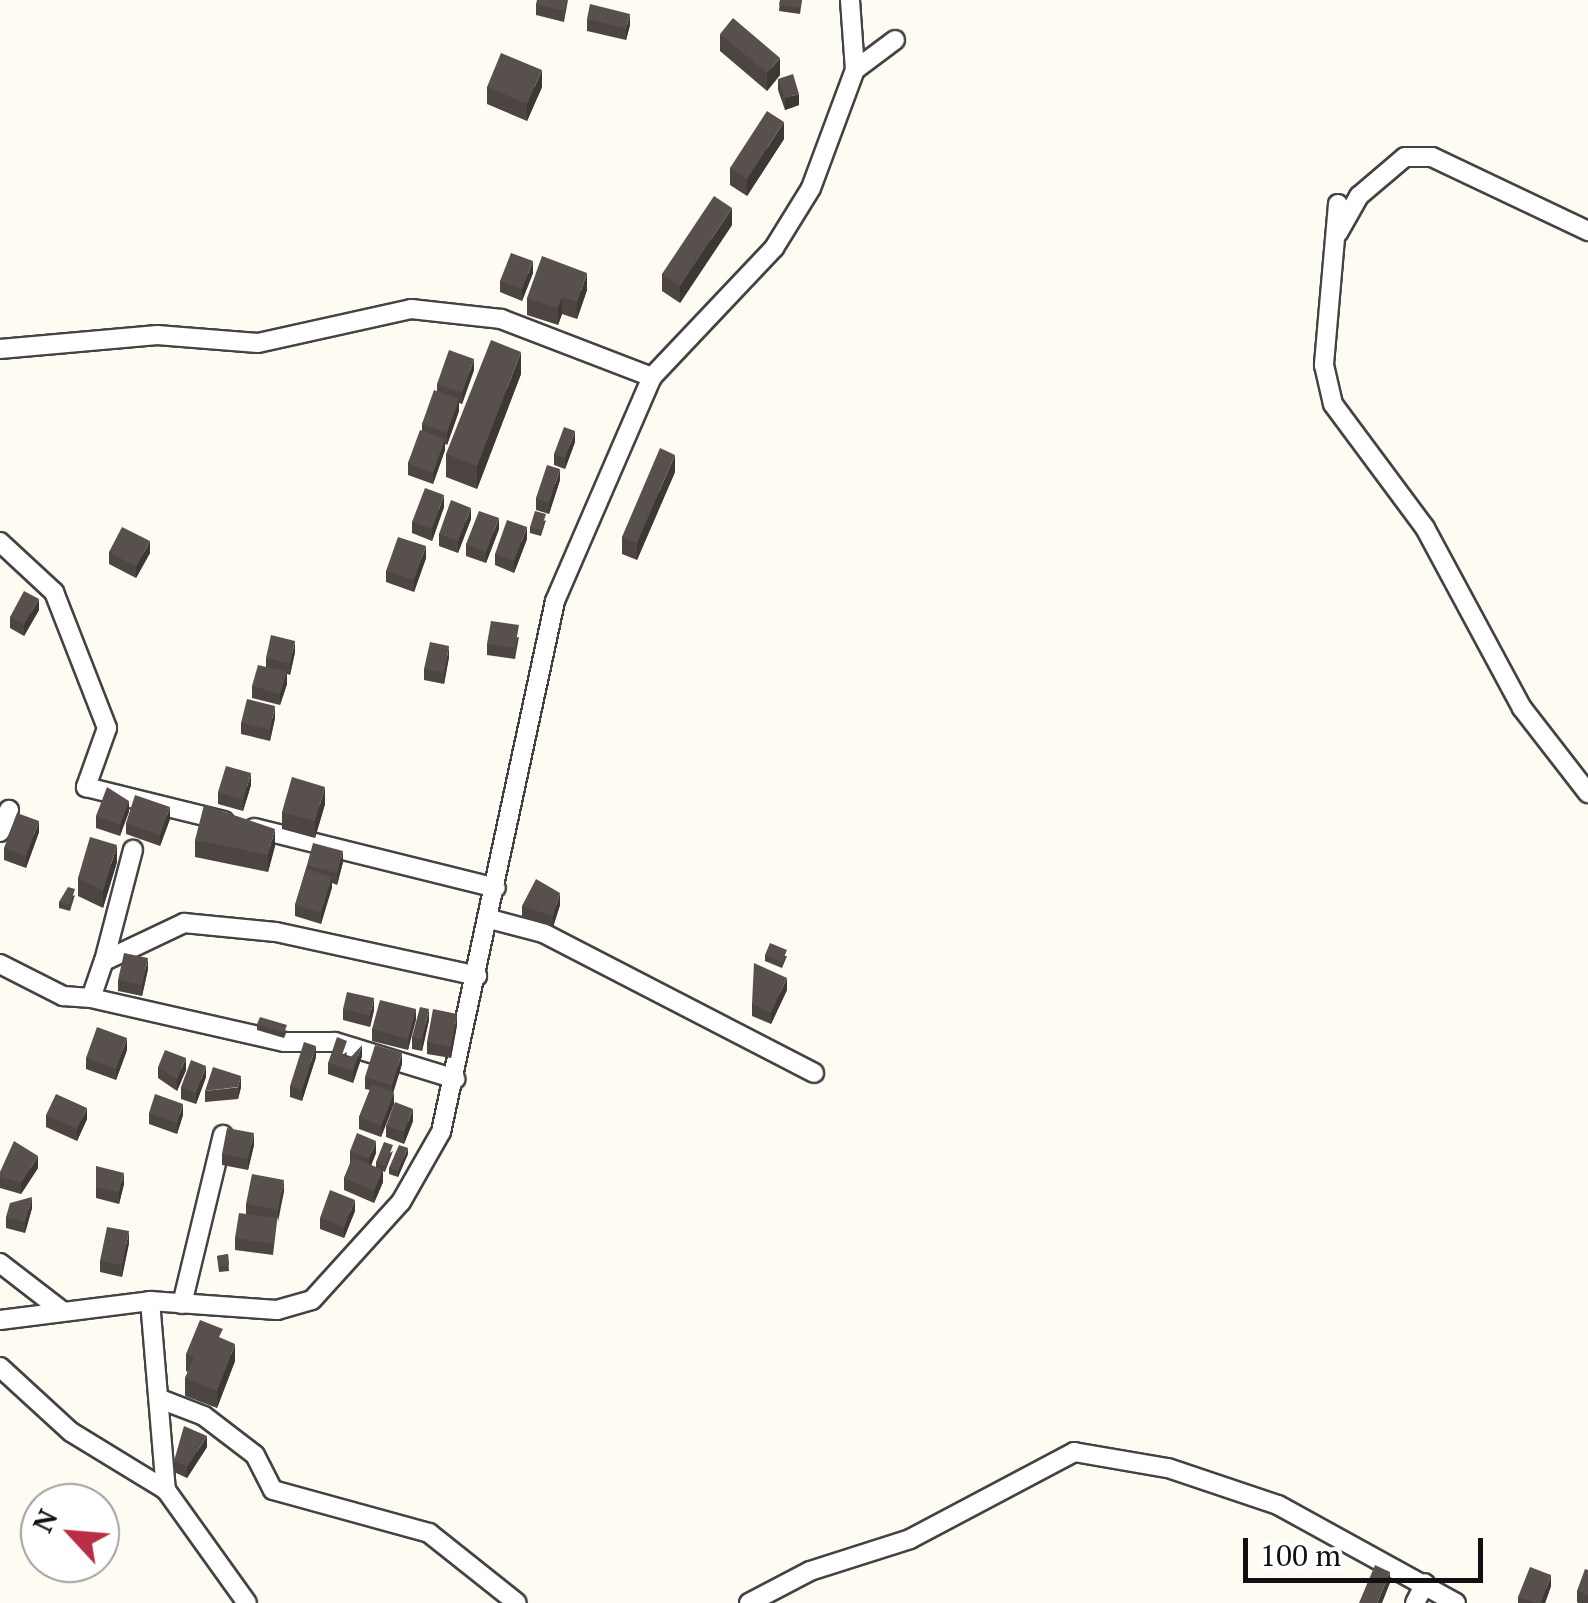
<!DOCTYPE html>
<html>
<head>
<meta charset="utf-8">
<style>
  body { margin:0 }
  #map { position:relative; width:1588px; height:1603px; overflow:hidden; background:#fefbf3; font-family:"PT Serif",serif }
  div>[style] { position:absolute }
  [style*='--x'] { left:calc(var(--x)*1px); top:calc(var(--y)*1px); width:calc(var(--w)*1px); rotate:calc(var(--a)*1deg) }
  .roads { filter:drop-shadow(2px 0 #434343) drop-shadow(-2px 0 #434343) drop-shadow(0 2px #434343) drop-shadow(0 -2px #434343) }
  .minor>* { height:18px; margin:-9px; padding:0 9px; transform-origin:9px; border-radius:9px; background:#fff }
  .wall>* { inset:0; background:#4c4541 }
  .shaded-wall>* { inset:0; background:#3e3835 }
  .building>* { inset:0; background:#58504c }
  span { translate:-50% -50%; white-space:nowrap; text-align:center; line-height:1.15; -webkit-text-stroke:10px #fff; paint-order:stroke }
  .north { position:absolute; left:20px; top:1483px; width:100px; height:100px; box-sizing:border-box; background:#fff; border:2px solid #9f9f9f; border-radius:50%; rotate:296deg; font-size:28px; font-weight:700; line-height:40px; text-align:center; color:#101010 }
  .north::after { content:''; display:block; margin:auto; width:35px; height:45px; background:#b92e44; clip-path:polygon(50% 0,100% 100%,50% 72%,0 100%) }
  .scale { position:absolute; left:1243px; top:1538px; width:240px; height:45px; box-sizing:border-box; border:5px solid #101010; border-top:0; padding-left:12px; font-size:30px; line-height:35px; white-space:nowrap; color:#101010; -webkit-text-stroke:8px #fff; paint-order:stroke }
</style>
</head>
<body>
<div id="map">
  <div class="roads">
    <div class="minor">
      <i style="--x:855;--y:70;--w:50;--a:-36.9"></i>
      <i style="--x:1338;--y:204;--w:162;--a:95"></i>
      <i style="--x:1324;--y:365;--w:40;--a:77"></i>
      <i style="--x:1333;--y:404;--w:154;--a:53.4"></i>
      <i style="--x:1425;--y:528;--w:204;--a:61.7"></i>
      <i style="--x:1522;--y:708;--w:108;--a:52.2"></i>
      <i style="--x:1338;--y:233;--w:43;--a:-60.4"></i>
      <i style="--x:1359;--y:196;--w:60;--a:-40.3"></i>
      <i style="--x:1405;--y:157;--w:27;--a:0"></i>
      <i style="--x:1432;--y:157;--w:173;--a:25.4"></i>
      <i style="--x:0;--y:349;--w:158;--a:-5.1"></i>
      <i style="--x:157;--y:335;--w:101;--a:4.5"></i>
      <i style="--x:258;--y:343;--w:157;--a:-12.5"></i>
      <i style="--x:411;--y:309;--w:91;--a:6.3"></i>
      <i style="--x:501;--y:319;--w:162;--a:21"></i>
      <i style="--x:0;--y:542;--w:74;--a:42.8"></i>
      <i style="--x:54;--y:592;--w:146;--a:68.7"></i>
      <i style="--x:107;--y:728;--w:63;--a:109.6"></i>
      <i style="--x:86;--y:787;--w:142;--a:13.8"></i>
      <i style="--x:254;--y:828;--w:249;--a:13.9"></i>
      <i style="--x:0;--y:832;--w:24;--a:-68"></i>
      <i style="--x:490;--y:919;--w:55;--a:14.8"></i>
      <i style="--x:543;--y:933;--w:305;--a:27.3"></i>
      <i style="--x:104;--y:961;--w:115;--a:-75.4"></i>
      <i style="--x:0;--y:964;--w:71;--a:26.9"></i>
      <i style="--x:63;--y:996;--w:28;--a:4"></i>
      <i style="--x:91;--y:998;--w:39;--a:-71"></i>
      <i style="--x:104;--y:961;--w:89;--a:-25.4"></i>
      <i style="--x:184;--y:923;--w:92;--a:5.6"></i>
      <i style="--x:276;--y:932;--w:206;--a:12.3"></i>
      <i style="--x:91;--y:998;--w:198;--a:12.8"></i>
      <i style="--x:284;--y:1042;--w:51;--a:0"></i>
      <i style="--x:335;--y:1042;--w:126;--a:17.1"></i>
      <i style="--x:0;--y:1263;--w:78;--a:37.7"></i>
      <i style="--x:150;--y:1301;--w:190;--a:85.2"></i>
      <i style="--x:166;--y:1490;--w:139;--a:54.4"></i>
      <i style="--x:182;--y:1304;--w:174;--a:-76.4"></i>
      <i style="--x:0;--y:1320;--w:151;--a:-7.2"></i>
      <i style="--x:150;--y:1301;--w:127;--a:4.1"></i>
      <i style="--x:277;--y:1310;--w:36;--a:-16"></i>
      <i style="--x:312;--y:1300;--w:132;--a:-47.8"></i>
      <i style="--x:401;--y:1202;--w:81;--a:-60.3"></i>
      <i style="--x:441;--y:1132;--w:543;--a:-77.88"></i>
      <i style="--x:555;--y:601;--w:244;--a:-66.6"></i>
      <i style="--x:652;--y:377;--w:178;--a:-46.6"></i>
      <i style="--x:774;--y:248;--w:70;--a:-58.3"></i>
      <i style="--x:811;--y:188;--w:126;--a:-69.6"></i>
      <i style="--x:855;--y:70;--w:70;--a:-94.1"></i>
      <i style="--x:0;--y:1367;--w:96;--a:42.5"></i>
      <i style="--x:71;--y:1432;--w:111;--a:31.4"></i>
      <i style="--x:160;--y:1399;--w:47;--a:21.1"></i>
      <i style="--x:204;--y:1416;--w:64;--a:37.4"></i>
      <i style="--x:255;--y:1455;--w:39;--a:63"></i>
      <i style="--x:273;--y:1490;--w:162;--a:15.4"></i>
      <i style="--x:429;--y:1533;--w:112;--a:38.5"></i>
      <i style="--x:749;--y:1603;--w:69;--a:-27.7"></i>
      <i style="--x:810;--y:1571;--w:105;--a:-17.7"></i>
      <i style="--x:910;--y:1539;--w:186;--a:-27.9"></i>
      <i style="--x:1074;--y:1452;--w:95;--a:9.7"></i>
      <i style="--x:1168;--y:1468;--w:116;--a:18.6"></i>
      <i style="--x:1278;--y:1505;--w:203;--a:28.8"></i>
      <i style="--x:1415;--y:1603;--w:22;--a:-63"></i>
    </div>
  </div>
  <div class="wall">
    <i style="clip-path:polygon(568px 0,564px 22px,536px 15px,536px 4px)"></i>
    <i style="clip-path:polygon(780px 0,802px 0,800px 14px,779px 11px)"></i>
    <i style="clip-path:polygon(587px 19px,630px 25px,626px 40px,587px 31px)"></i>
    <i style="clip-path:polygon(720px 34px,780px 75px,767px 91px,720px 51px)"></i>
    <i style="clip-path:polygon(778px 79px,799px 105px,785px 110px,778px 90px)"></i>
    <i style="clip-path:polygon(487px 87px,542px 87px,527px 121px,487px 104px)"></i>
    <i style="clip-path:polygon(784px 139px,747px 196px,730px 185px,730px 168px)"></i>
    <i style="clip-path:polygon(732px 225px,680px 303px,662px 291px,662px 274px)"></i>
    <i style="clip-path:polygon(533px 273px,522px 301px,500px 292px,500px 281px)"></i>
    <i style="clip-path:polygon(587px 290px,577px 319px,562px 314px,558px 325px,527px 315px,527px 298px)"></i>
    <i style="clip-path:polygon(474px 370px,462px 404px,459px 403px,459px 411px,447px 445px,445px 444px,445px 450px,433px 484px,408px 475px,408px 463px,422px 430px,422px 424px,437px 391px,437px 384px)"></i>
    <i style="clip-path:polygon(521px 374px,477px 489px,446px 477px,446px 454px)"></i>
    <i style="clip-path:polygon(575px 442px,565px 469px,554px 465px,554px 454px)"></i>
    <i style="clip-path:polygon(675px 472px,637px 560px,622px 554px,622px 537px)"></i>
    <i style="clip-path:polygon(560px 480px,549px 514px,536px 510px,536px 498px)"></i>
    <i style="clip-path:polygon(444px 507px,432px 541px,412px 533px,412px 522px)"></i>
    <i style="clip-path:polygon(471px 519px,458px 553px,439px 546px,439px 534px)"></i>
    <i style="clip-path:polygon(546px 520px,541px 536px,530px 533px,530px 527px)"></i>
    <i style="clip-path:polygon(499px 529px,486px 563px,466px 556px,466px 544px)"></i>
    <i style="clip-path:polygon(527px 539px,514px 573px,495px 565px,495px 554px)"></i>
    <i style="clip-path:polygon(109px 552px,150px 553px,136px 578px,109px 564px)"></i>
    <i style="clip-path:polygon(426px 558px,414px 592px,386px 582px,386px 571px)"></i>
    <i style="clip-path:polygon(39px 610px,24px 636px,10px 628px,10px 617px)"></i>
    <i style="clip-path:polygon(519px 637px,515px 659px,487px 655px,487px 644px)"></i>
    <i style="clip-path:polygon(295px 652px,290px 675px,287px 674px,287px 684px,280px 705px,252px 698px,252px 686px,266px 667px,266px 658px)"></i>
    <i style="clip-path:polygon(449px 657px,444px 684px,424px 680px,424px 669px)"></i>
    <i style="clip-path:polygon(275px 718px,270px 741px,241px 734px,241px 723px)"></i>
    <i style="clip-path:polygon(251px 785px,243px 811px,218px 804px,218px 792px)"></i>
    <i style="clip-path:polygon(129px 801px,120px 836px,96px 828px,96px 816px)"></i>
    <i style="clip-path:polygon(325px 804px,315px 838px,282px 829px,282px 812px)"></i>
    <i style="clip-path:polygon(170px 819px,160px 846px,126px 834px,126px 823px)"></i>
    <i style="clip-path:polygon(39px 832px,26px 868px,4px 860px,4px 848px)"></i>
    <i style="clip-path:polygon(195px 840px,275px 846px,268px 872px,195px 857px)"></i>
    <i style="clip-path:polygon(117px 862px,103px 908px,78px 896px,78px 878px)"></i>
    <i style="clip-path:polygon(343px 862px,337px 885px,332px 883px,321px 924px,295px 916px,295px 905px,307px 865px)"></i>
    <i style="clip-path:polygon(75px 895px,70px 911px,59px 908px,59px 902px)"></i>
    <i style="clip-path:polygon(560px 905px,553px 927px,522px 917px,522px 906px)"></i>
    <i style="clip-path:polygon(765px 955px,787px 956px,782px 968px,765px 961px)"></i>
    <i style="clip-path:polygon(148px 969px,142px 996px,118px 991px,118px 980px)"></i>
    <i style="clip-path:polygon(787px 990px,771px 1024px,752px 1016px,752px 1004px)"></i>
    <i style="clip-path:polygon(343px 1009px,374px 1010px,370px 1027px,343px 1020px)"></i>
    <i style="clip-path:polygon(416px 1009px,408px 1050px,372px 1041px,372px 1029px)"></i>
    <i style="clip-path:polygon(429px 1020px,422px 1051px,412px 1049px,412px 1037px)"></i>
    <i style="clip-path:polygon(257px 1024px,287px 1031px,284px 1038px,257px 1030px)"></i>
    <i style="clip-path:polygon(457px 1025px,451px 1058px,427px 1054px,427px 1042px)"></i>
    <i style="clip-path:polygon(127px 1050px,116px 1080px,86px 1069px,86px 1058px)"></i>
    <i style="clip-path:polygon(347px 1052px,346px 1057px,350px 1058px,362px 1056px,353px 1083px,328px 1074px,328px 1063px)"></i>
    <i style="clip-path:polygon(316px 1057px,302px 1101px,290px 1097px,290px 1086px)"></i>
    <i style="clip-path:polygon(402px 1064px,393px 1092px,394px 1104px,381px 1137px,359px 1129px,359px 1117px,370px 1090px,365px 1089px,365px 1077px)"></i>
    <i style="clip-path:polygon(158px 1067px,186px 1070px,177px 1091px,158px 1078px)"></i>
    <i style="clip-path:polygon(206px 1077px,196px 1104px,181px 1099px,181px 1087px)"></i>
    <i style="clip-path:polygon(241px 1087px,238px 1099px,205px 1102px,205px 1091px)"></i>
    <i style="clip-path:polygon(149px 1113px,183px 1115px,177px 1134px,149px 1124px)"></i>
    <i style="clip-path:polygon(46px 1115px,87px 1119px,77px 1141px,46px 1127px)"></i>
    <i style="clip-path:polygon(413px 1121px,404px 1144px,386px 1137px,386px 1126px)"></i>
    <i style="clip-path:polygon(254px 1145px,248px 1170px,222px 1165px,222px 1154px)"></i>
    <i style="clip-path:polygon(350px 1151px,376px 1153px,371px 1165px,376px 1167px,376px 1162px,393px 1151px,385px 1172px,383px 1171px,383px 1182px,374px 1203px,344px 1190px,344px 1178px,350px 1163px)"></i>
    <i style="clip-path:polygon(408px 1154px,398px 1177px,389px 1174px,389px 1168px)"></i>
    <i style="clip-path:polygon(96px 1166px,124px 1184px,119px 1204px,96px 1198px)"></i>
    <i style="clip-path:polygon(38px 1168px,21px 1194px,0 1188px,0 1172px)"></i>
    <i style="clip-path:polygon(284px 1191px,277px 1221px,273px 1255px,235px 1250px,235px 1238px,246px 1214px,246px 1204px)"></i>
    <i style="clip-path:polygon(32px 1208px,25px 1233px,6px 1228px,6px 1217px)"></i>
    <i style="clip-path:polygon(355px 1211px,344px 1238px,320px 1229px,320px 1218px)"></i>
    <i style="clip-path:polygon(129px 1243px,122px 1277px,100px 1272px,100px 1261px)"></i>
    <i style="clip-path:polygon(228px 1254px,229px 1271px,219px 1272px,217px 1256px)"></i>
    <i style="clip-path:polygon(223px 1339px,235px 1361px,217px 1408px,185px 1396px,185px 1378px,188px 1372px,186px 1371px,186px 1354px)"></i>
    <i style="clip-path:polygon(207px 1447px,187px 1478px,174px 1472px,174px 1461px)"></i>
    <i style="clip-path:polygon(1588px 1570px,1588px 1603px,1578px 1603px,1577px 1602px,1577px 1591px)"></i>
    <i style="clip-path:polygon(1551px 1586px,1545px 1603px,1518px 1603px,1518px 1597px)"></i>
  </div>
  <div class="shaded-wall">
    <i style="clip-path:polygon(630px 14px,630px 25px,626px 40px,626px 29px)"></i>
    <i style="clip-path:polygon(780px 58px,780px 75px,767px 91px,767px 73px)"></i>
    <i style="clip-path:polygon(542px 70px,542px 87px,527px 121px,527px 104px)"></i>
    <i style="clip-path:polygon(799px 94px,799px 105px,785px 110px,785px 98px)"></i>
    <i style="clip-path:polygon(784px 122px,784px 139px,747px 196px,747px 179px)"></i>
    <i style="clip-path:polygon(732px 208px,732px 225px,680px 303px,680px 286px)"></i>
    <i style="clip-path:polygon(533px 261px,533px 273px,522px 301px,522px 289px)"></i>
    <i style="clip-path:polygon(587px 273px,587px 290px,577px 319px,577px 302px)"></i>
    <i style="clip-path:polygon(562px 297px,562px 314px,558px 325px,558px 308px)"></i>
    <i style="clip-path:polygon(521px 352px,521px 374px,477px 489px,477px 466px)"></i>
    <i style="clip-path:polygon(474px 359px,474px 370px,462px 404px,462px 393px)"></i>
    <i style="clip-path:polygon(459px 399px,459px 411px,447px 445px,447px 433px)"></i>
    <i style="clip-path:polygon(575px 431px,575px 442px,565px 469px,565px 458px)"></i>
    <i style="clip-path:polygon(445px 439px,445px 450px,433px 484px,433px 473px)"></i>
    <i style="clip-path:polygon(675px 455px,675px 472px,637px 560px,637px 543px)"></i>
    <i style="clip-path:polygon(560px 469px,560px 480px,549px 514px,549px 503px)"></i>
    <i style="clip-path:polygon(444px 495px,444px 507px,432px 541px,432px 529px)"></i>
    <i style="clip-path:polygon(471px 508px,471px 519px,458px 553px,458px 541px)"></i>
    <i style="clip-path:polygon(499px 518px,499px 529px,486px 563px,486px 552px)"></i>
    <i style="clip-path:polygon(527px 527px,527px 539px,514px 573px,514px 561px)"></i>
    <i style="clip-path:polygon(150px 541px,150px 553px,136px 578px,136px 567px)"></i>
    <i style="clip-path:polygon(426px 546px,426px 558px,414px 592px,414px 580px)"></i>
    <i style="clip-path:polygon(39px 599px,39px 610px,24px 636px,24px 624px)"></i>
    <i style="clip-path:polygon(295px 641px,295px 652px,290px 675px,290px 664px)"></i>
    <i style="clip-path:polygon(449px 646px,449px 657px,444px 684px,444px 673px)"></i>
    <i style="clip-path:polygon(287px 672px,287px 684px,280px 705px,280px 694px)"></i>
    <i style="clip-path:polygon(275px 706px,275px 718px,270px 741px,270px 730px)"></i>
    <i style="clip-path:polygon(251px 773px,251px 785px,243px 811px,243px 800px)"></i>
    <i style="clip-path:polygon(325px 787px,325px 804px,315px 838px,315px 821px)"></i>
    <i style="clip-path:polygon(129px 801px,129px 812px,120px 836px,120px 825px)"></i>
    <i style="clip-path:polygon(170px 807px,170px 819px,160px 846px,160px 835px)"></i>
    <i style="clip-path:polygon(39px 821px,39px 832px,26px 868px,26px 856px)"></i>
    <i style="clip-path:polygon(275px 829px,275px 846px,268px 872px,268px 855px)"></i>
    <i style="clip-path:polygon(117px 845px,117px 862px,103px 908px,103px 891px)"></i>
    <i style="clip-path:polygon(343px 851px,343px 862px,337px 885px,337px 873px)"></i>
    <i style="clip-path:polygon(332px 877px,332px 888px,321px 924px,321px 913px)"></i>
    <i style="clip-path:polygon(560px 893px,560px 905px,553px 927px,553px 916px)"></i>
    <i style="clip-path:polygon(148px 958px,148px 969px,142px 996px,142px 985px)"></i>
    <i style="clip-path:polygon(787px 978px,787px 990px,771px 1024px,771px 1013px)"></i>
    <i style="clip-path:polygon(374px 998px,374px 1010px,370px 1027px,370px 1016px)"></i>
    <i style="clip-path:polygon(416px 1009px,416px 1020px,408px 1050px,408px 1039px)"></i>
    <i style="clip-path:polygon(429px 1009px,429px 1020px,422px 1051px,422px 1039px)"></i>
    <i style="clip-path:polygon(457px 1014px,457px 1025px,451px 1058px,451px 1047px)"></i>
    <i style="clip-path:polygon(127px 1038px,127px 1050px,116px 1080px,116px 1069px)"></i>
    <i style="clip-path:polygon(362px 1045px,362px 1056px,353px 1083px,353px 1071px)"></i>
    <i style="clip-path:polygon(316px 1046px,316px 1057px,302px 1101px,302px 1090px)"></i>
    <i style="clip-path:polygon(402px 1053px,402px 1064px,392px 1097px,392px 1085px)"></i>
    <i style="clip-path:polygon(186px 1058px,186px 1070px,177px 1091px,177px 1079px)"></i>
    <i style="clip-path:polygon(206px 1066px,206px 1077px,196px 1104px,196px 1093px)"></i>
    <i style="clip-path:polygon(241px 1076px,241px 1087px,238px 1099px,238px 1087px)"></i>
    <i style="clip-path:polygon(394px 1093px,394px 1104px,381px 1137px,381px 1126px)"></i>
    <i style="clip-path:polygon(183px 1104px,183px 1115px,177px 1134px,177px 1123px)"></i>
    <i style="clip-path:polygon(87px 1108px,87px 1119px,77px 1141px,77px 1129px)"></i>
    <i style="clip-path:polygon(413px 1109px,413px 1121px,404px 1144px,404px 1132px)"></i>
    <i style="clip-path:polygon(254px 1133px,254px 1145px,248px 1170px,248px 1159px)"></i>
    <i style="clip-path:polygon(376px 1141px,376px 1153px,369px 1171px,369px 1159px)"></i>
    <i style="clip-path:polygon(408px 1148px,408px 1154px,398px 1177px,398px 1171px)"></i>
    <i style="clip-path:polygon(38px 1156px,38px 1168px,21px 1194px,21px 1183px)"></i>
    <i style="clip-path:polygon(383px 1170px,383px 1182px,374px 1203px,374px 1191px)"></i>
    <i style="clip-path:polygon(124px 1173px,124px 1184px,119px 1204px,119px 1192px)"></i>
    <i style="clip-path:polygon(284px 1180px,284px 1191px,278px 1222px,278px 1210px)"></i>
    <i style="clip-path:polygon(32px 1197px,32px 1208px,25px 1233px,25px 1222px)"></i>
    <i style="clip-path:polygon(355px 1200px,355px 1211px,344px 1238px,344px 1227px)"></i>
    <i style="clip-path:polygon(129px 1231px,129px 1243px,122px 1277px,122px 1265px)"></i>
    <i style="clip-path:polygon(235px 1344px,235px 1361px,217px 1408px,217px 1391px)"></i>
    <i style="clip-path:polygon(207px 1436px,207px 1447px,187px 1478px,187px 1467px)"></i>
    <i style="clip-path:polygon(1390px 1572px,1390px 1583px,1382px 1603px,1377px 1603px)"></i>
    <i style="clip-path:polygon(1551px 1575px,1551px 1586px,1545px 1603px,1541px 1603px)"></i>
  </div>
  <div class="building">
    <i style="clip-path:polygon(537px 0,567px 0,564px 11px,536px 4px)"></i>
    <i style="clip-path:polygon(780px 0,802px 0,800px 8px,779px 5px)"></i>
    <i style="clip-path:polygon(590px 4px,630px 14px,626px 29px,587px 19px)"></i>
    <i style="clip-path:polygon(733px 18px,780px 58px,767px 73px,720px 34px)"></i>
    <i style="clip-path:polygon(501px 53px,542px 70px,527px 104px,487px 87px)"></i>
    <i style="clip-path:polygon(793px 74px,799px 94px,785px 98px,778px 79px)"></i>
    <i style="clip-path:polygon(767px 111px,784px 122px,747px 179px,730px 168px)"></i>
    <i style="clip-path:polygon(714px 196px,732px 208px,680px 286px,662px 274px)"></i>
    <i style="clip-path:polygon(511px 253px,533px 261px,522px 289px,500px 281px)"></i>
    <i style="clip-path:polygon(542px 256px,587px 273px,577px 302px,562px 297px,558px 308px,527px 298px)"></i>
    <i style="clip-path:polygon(491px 340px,521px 352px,477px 466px,446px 454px)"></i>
    <i style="clip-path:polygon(449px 350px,474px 359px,462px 393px,437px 384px)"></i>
    <i style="clip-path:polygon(434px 390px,459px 399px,447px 433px,422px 424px)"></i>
    <i style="clip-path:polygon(564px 427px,575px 431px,565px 458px,554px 454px)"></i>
    <i style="clip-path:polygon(420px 430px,445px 439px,433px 473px,408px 463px)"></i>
    <i style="clip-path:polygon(660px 448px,675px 455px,637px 543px,622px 537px)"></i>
    <i style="clip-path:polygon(547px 465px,560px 469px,549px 503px,536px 498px)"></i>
    <i style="clip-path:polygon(425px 488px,444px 495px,432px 529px,412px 522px)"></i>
    <i style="clip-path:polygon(451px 500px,471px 508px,458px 541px,439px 534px)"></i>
    <i style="clip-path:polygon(479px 511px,499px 518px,486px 552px,466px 544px)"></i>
    <i style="clip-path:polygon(535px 511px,546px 514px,541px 530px,530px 527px)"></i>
    <i style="clip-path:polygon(507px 520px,527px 527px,514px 561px,495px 554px)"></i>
    <i style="clip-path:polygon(122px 527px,150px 541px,136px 567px,109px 552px)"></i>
    <i style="clip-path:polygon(398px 537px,426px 546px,414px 580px,386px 571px)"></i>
    <i style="clip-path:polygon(24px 591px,39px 599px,24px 624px,10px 617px)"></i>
    <i style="clip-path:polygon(491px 621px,519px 625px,515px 648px,487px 644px)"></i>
    <i style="clip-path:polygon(271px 635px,295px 641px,290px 664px,266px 658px)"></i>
    <i style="clip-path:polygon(430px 642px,449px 646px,444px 673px,424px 669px)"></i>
    <i style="clip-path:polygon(258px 665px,287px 672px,280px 694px,252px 686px)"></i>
    <i style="clip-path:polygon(247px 699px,275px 706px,270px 730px,241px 723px)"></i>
    <i style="clip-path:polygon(226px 766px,251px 773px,243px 800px,218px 792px)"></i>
    <i style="clip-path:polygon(292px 777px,325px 787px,315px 821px,282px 812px)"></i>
    <i style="clip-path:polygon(107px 787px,129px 801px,120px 825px,96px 816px)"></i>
    <i style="clip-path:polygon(135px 795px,170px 807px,160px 835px,126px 823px)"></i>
    <i style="clip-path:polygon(204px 805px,275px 829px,268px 855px,195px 840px)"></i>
    <i style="clip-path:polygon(17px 813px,39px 821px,26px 856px,4px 848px)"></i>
    <i style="clip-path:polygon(90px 837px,117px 845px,103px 891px,78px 878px)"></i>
    <i style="clip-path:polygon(313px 843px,343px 851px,337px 873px,307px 865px)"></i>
    <i style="clip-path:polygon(306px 869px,332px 877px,321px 913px,295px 905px)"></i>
    <i style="clip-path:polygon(536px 879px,560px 893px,553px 916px,522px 906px)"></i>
    <i style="clip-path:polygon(68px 887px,75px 889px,70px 905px,59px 902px)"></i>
    <i style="clip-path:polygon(770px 943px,787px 950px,782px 962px,765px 955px)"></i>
    <i style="clip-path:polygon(124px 953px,148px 958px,142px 985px,118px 980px)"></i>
    <i style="clip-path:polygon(754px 963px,787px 978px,771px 1013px,752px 1004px)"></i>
    <i style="clip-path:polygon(347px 992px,374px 998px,370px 1016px,343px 1009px)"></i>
    <i style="clip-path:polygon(380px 1000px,416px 1009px,408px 1039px,372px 1029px)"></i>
    <i style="clip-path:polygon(420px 1007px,429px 1009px,422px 1039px,412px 1037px)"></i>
    <i style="clip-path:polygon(433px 1009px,457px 1014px,451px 1047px,427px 1042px)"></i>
    <i style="clip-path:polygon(260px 1017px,287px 1025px,284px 1033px,257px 1024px)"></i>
    <i style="clip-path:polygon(97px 1027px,127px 1038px,116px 1069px,86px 1058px)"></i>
    <i style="clip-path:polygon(337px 1037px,347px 1041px,342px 1055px,350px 1058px,362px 1045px,353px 1071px,328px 1063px)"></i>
    <i style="clip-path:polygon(304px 1042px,316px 1046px,302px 1090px,290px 1086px)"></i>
    <i style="clip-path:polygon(375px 1045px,402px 1053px,392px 1085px,365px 1077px)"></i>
    <i style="clip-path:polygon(165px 1050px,186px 1058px,177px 1079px,158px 1067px)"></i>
    <i style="clip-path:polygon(191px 1060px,206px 1066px,196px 1093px,181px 1087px)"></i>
    <i style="clip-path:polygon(213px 1067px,241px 1076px,238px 1087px,205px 1091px)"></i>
    <i style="clip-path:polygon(372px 1084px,394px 1093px,381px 1126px,359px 1117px)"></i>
    <i style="clip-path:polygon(56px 1094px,87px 1108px,77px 1129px,46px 1115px)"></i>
    <i style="clip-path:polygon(155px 1094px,183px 1104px,177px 1123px,149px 1113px)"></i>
    <i style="clip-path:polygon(395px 1102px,413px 1109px,404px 1132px,386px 1126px)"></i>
    <i style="clip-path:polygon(227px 1128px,254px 1133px,248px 1159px,222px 1154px)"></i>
    <i style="clip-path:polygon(357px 1133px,376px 1141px,369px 1159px,350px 1151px)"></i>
    <i style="clip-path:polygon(14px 1141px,38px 1156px,21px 1183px,0 1177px,0 1172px)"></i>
    <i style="clip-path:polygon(384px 1142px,393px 1145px,385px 1166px,376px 1162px)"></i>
    <i style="clip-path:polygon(399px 1145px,408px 1148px,398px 1171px,389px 1168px)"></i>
    <i style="clip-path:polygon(353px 1158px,383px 1170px,374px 1191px,344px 1178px)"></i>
    <i style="clip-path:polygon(96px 1166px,124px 1173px,119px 1192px,96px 1187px)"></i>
    <i style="clip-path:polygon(252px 1174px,284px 1180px,278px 1210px,246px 1204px)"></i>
    <i style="clip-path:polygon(330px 1190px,355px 1200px,344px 1227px,320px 1218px)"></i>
    <i style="clip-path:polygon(32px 1197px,25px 1222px,6px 1217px,10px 1203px)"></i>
    <i style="clip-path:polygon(239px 1213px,277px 1218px,273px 1244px,235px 1238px)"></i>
    <i style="clip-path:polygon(107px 1227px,129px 1231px,122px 1265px,100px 1261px)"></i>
    <i style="clip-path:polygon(228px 1254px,229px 1265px,219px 1266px,217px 1256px)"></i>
    <i style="clip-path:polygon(200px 1320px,223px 1329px,219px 1337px,235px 1344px,217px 1391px,185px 1378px,194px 1357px,186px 1354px)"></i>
    <i style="clip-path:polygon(184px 1426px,207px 1436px,187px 1467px,174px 1461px)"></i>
    <i style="clip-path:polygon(1375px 1565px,1390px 1572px,1377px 1603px,1359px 1603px)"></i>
    <i style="clip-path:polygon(1530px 1567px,1551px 1575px,1541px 1603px,1535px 1603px,1518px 1597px)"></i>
    <i style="clip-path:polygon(1585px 1569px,1588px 1570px,1588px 1595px,1577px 1591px)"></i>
  </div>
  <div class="north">N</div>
  <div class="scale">100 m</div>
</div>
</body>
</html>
